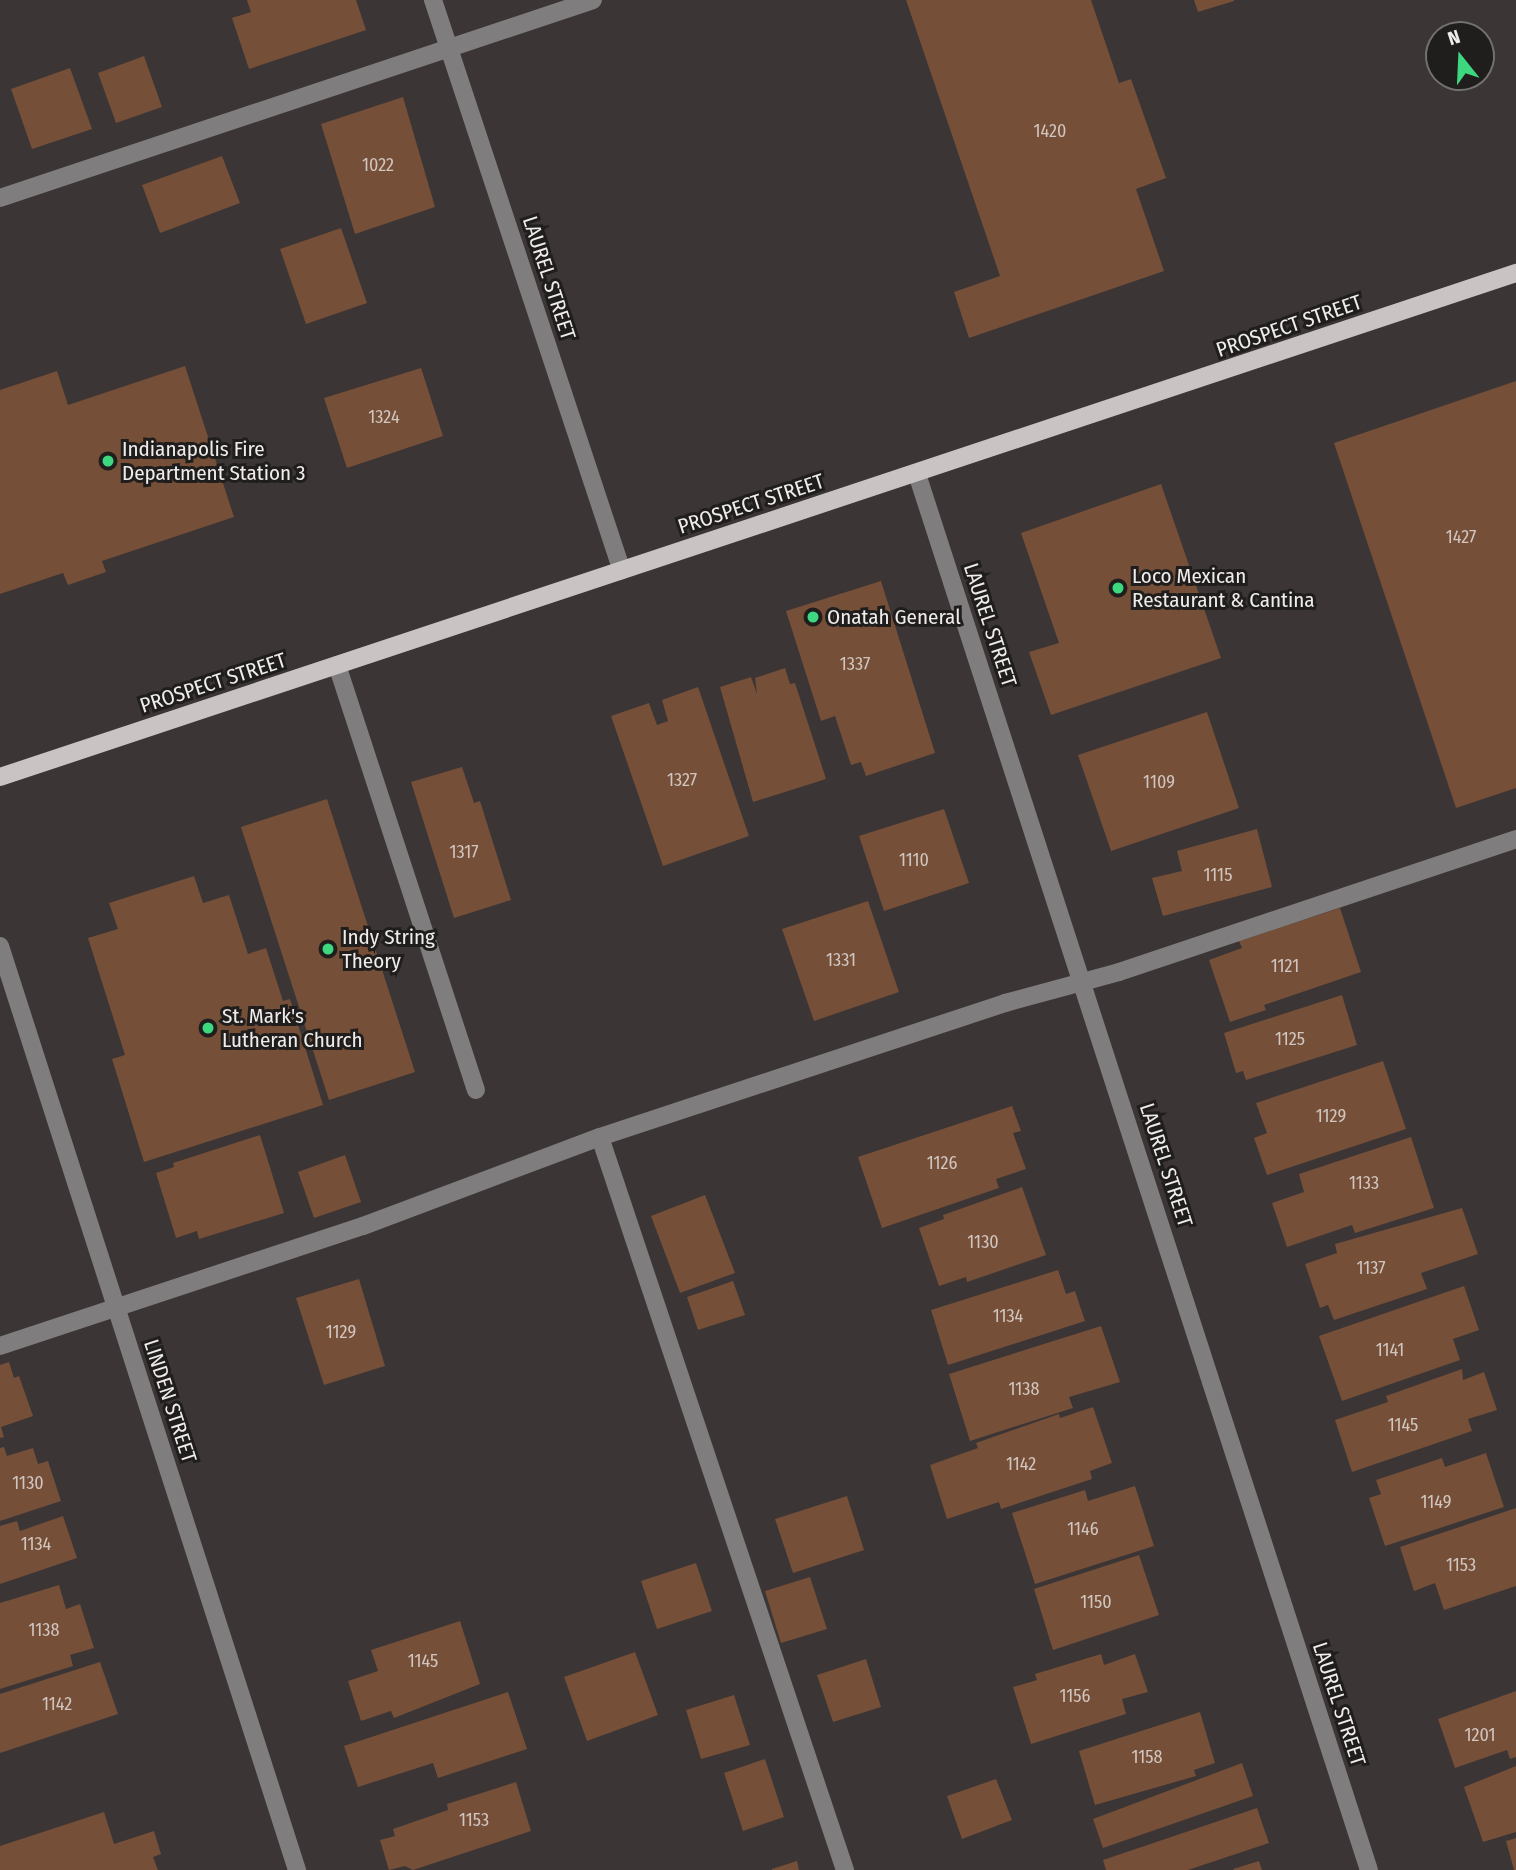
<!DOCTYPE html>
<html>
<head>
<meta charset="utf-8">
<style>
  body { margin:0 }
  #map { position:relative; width:1516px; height:1870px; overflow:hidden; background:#3b3535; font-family:"Fira Sans Condensed",sans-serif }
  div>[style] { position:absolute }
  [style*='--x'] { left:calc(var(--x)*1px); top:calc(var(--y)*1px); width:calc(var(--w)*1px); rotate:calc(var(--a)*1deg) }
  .building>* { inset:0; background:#754f38 }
  .minor>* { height:18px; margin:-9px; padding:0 9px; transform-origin:9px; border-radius:9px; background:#807d7e }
  .major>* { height:18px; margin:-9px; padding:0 9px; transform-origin:9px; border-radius:9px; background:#c9c3c4 }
  .dots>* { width:19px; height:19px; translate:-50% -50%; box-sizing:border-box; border:4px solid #201e1d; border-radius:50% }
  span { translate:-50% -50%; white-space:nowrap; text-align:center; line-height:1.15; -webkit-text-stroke:6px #201e1d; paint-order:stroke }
  .number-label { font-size:18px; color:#d1c5bf }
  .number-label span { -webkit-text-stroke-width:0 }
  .street-label { font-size:21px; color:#f0ecec }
  .poi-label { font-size:21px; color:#f0ecec }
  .left { translate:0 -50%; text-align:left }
  .north { position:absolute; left:1425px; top:21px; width:70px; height:70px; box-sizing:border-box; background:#201e1d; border:2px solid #737070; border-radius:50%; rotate:342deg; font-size:19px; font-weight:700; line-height:28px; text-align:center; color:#f0ecec }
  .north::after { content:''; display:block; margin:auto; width:24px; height:32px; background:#3cd77e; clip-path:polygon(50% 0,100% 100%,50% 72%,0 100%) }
</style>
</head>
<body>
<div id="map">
  <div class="building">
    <i style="clip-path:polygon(247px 0,356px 0,366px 30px,249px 69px,232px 18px,251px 12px)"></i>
    <i style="clip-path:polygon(906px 0,1091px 0,1119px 83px,1131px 79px,1166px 178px,1136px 189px,1164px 271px,969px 338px,954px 292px,1000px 276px)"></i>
    <i style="clip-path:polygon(1194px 0,1234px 0,1234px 1px,1198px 12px)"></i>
    <i style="clip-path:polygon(144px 56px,162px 107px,116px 123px,98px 73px)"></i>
    <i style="clip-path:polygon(70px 68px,92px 129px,32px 149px,11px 89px)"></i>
    <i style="clip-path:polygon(403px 97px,435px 207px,355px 234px,321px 124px)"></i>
    <i style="clip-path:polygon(222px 156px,240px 203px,160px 233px,142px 185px)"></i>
    <i style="clip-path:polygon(341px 228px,367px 303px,306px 324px,280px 249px)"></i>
    <i style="clip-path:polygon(185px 366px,234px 517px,102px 561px,106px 572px,68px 585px,63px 573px,0 594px,0 390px,57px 371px,68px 405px)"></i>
    <i style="clip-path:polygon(421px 368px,443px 436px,347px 468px,324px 398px)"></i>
    <i style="clip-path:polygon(1516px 381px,1516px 788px,1456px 808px,1334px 443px)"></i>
    <i style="clip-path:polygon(1161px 484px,1221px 658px,1051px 715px,1029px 652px,1059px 643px,1021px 533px)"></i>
    <i style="clip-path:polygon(881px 581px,935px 753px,866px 776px,861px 762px,851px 765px,835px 716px,821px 721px,786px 611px)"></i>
    <i style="clip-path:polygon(785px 668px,790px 684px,795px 683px,826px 779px,753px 802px,720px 687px,751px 677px,757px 694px,755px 678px)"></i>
    <i style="clip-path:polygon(698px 687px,749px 836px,663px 866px,611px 716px,649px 703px,657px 725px,668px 721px,662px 700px)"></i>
    <i style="clip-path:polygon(1207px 712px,1239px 808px,1111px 851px,1078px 755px)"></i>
    <i style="clip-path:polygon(462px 767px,474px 803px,480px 801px,511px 900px,454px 918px,411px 782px)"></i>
    <i style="clip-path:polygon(327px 799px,415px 1072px,329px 1100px,241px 827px)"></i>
    <i style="clip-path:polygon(944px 809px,969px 883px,884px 911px,859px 836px)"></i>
    <i style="clip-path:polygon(1257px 829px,1272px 887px,1163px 916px,1152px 878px,1182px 871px,1177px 851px)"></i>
    <i style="clip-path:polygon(194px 876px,203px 903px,229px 895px,248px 954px,266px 948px,283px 1001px,290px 999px,323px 1105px,144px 1162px,112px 1059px,125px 1055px,88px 938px,118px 929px,109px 903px)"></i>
    <i style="clip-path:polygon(868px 901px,899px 992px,814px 1021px,782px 929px)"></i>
    <i style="clip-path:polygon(1340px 908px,1361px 972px,1264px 1005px,1266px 1010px,1230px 1022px,1209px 960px,1242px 948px,1239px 941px)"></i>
    <i style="clip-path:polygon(1342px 995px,1357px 1045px,1246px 1080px,1243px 1071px,1236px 1073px,1224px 1033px)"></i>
    <i style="clip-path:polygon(1383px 1061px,1406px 1129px,1267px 1175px,1254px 1138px,1267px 1133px,1256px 1103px)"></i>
    <i style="clip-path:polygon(1012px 1106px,1021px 1131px,1013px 1133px,1026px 1169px,996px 1179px,999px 1188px,882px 1228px,858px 1157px)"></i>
    <i style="clip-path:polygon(260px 1135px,284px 1213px,199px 1239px,197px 1231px,176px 1238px,156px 1173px,174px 1167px,173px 1163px)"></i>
    <i style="clip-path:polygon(1411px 1137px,1434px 1208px,1355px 1233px,1352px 1225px,1287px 1247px,1272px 1203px,1304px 1192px,1299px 1174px)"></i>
    <i style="clip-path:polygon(345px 1155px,361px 1202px,314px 1218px,298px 1172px)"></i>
    <i style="clip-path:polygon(1022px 1187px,1046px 1255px,967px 1282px,966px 1277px,939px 1286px,919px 1228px,944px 1219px,943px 1215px)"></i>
    <i style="clip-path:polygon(705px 1195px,735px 1273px,680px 1293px,651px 1216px)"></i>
    <i style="clip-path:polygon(1462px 1208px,1478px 1254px,1421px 1273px,1427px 1289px,1334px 1320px,1328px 1305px,1320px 1308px,1305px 1264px,1337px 1253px,1335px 1244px)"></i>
    <i style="clip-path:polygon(1058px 1270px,1066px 1294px,1075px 1291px,1085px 1321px,948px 1365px,931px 1310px)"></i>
    <i style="clip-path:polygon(359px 1279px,385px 1366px,324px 1385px,296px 1298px)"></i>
    <i style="clip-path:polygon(733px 1281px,745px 1315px,698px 1330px,687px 1297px)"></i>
    <i style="clip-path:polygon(1464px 1286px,1479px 1330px,1453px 1339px,1460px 1360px,1342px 1401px,1319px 1336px)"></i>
    <i style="clip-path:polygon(1101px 1326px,1120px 1382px,1069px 1397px,1073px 1408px,970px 1441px,949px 1374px)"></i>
    <i style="clip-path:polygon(9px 1362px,14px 1378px,19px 1376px,33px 1416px,1px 1427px,4px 1437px,0 1438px,0 1365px)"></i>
    <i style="clip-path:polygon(1462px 1369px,1463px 1380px,1484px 1372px,1497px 1410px,1468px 1419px,1472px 1431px,1352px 1472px,1335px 1420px,1388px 1402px,1386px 1396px)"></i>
    <i style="clip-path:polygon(1093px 1407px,1112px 1463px,1090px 1471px,1092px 1479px,1001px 1509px,999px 1502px,947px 1519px,930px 1465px,978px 1448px,976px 1443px,1059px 1414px,1060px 1418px)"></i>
    <i style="clip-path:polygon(4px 1447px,7px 1456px,33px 1448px,38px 1464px,48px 1461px,61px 1501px,0 1521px,0 1448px)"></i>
    <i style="clip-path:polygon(1486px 1453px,1504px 1507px,1385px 1546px,1369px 1498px,1381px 1494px,1376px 1480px,1442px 1458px,1445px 1467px)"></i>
    <i style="clip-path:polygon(1135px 1486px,1154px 1546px,1035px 1584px,1012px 1513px,1085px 1490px,1088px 1501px)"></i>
    <i style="clip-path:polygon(847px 1496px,864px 1550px,793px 1573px,775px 1519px)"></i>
    <i style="clip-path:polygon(1516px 1508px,1516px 1586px,1444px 1610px,1435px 1583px,1414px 1591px,1400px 1547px)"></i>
    <i style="clip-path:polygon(63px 1516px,77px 1558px,0 1584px,0 1526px,17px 1521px,20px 1531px)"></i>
    <i style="clip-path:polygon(1139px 1555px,1159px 1615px,1053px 1650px,1034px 1589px)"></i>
    <i style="clip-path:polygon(696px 1563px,712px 1611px,657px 1629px,641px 1581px)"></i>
    <i style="clip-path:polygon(810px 1577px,827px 1629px,781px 1643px,765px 1591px)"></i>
    <i style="clip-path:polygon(59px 1585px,66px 1609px,80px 1604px,94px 1648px,70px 1655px,73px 1666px,0 1689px,0 1603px)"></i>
    <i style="clip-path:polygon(460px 1621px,480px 1684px,394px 1718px,391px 1711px,361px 1721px,348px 1681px,378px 1671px,371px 1650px)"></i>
    <i style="clip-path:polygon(635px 1652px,658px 1715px,587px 1741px,564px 1677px)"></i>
    <i style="clip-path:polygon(1101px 1654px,1104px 1665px,1135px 1654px,1148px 1692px,1122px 1699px,1126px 1714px,1031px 1744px,1013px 1687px,1037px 1680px,1035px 1674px)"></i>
    <i style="clip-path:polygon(866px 1659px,881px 1707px,833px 1722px,817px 1675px)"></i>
    <i style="clip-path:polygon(100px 1662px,118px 1714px,0 1753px,0 1694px)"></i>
    <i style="clip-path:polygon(1516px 1691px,1516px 1757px,1510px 1759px,1507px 1750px,1455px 1768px,1438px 1719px)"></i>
    <i style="clip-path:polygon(508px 1692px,527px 1749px,438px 1778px,433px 1763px,358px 1787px,344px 1746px)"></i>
    <i style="clip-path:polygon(734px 1695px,750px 1745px,701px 1759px,686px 1710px)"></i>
    <i style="clip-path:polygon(1200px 1712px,1215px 1763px,1194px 1770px,1196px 1776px,1095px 1805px,1079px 1751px)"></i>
    <i style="clip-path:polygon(765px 1759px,784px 1817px,743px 1831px,724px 1773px)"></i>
    <i style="clip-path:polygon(1242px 1763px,1253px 1796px,1103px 1848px,1093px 1819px)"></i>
    <i style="clip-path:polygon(1516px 1766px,1516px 1832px,1483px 1842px,1464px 1787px)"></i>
    <i style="clip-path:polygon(996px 1779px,1012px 1820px,962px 1839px,947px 1796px)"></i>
    <i style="clip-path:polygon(516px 1782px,531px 1831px,413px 1870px,405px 1866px,389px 1870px,380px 1840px,395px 1836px,393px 1829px,448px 1810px,447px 1804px)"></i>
    <i style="clip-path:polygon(1257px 1808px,1269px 1843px,1188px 1870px,1106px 1870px,1103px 1860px)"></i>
    <i style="clip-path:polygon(104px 1812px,114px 1844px,154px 1831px,161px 1854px,153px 1857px,158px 1870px,0 1870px,0 1846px)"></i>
    <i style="clip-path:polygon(1516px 1838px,1516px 1870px,1514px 1870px,1506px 1841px)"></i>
    <i style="clip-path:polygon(797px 1861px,799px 1870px,772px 1870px,772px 1869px)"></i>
    <i style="clip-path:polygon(1259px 1861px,1262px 1870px,1234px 1870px,1233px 1869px)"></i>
  </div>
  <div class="minor">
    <i style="--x:433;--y:0;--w:601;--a:71.69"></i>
    <i style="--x:0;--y:198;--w:625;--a:-18.46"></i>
    <i style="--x:917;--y:474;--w:1467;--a:72.06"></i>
    <i style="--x:337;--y:665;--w:447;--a:71.9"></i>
    <i style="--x:0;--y:946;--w:971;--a:72.18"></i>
    <i style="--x:600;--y:1137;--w:773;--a:71.52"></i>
    <i style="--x:0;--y:1346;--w:382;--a:-18.3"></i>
    <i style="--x:363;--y:1226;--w:253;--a:-20.6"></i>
    <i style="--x:600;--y:1137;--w:427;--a:-18.3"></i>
    <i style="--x:1005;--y:1003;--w:118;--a:-15.2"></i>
    <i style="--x:1119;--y:972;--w:419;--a:-18.5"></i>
  </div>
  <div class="major">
    <i style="--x:0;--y:777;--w:1598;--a:-18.39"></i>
  </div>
  <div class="dots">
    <i style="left:108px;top:461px;background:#3cd77e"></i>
    <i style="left:1118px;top:588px;background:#3cd77e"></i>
    <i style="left:813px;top:617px;background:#3cd77e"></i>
    <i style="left:328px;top:949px;background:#3cd77e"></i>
    <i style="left:208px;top:1028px;background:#3cd77e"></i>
  </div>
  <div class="number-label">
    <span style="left:1050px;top:131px">1420</span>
    <span style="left:378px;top:165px">1022</span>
    <span style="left:384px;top:417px">1324</span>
    <span style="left:1461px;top:537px">1427</span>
    <span style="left:855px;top:664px">1337</span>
    <span style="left:682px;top:780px">1327</span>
    <span style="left:1159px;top:782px">1109</span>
    <span style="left:464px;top:852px">1317</span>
    <span style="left:914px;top:860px">1110</span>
    <span style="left:1218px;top:875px">1115</span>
    <span style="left:841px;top:960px">1331</span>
    <span style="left:1285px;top:966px">1121</span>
    <span style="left:1290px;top:1039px">1125</span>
    <span style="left:1331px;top:1116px">1129</span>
    <span style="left:942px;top:1163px">1126</span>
    <span style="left:1364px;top:1183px">1133</span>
    <span style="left:983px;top:1242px">1130</span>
    <span style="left:1371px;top:1268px">1137</span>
    <span style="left:1008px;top:1316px">1134</span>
    <span style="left:341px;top:1332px">1129</span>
    <span style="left:1390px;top:1350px">1141</span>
    <span style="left:1024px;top:1389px">1138</span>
    <span style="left:1403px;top:1425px">1145</span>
    <span style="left:1021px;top:1464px">1142</span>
    <span style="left:28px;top:1483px">1130</span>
    <span style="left:1436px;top:1502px">1149</span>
    <span style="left:1083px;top:1529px">1146</span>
    <span style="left:36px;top:1544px">1134</span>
    <span style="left:1461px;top:1565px">1153</span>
    <span style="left:1096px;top:1602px">1150</span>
    <span style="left:44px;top:1630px">1138</span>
    <span style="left:423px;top:1661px">1145</span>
    <span style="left:1075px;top:1696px">1156</span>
    <span style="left:57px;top:1704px">1142</span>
    <span style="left:1480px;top:1735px">1201</span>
    <span style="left:1147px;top:1757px">1158</span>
    <span style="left:474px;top:1820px">1153</span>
  </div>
  <div class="street-label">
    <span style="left:549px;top:278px;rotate:72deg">LAUREL STREET</span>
    <span style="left:1289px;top:326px;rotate:-19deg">PROSPECT STREET</span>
    <span style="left:751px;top:504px;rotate:-18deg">PROSPECT STREET</span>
    <span style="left:990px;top:625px;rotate:72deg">LAUREL STREET</span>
    <span style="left:213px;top:683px;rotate:-18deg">PROSPECT STREET</span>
    <span style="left:1166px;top:1165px;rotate:72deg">LAUREL STREET</span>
    <span style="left:170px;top:1401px;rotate:72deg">LINDEN STREET</span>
    <span style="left:1339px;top:1704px;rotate:72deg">LAUREL STREET</span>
  </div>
  <div class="poi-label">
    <span class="left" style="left:122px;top:461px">Indianapolis Fire<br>Department Station 3</span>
    <span class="left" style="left:1132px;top:588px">Loco Mexican<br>Restaurant &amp; Cantina</span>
    <span class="left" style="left:827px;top:617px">Onatah General</span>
    <span class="left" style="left:342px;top:949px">Indy String<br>Theory</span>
    <span class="left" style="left:222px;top:1028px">St. Mark's<br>Lutheran Church</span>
  </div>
  <div class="north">N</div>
</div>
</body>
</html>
